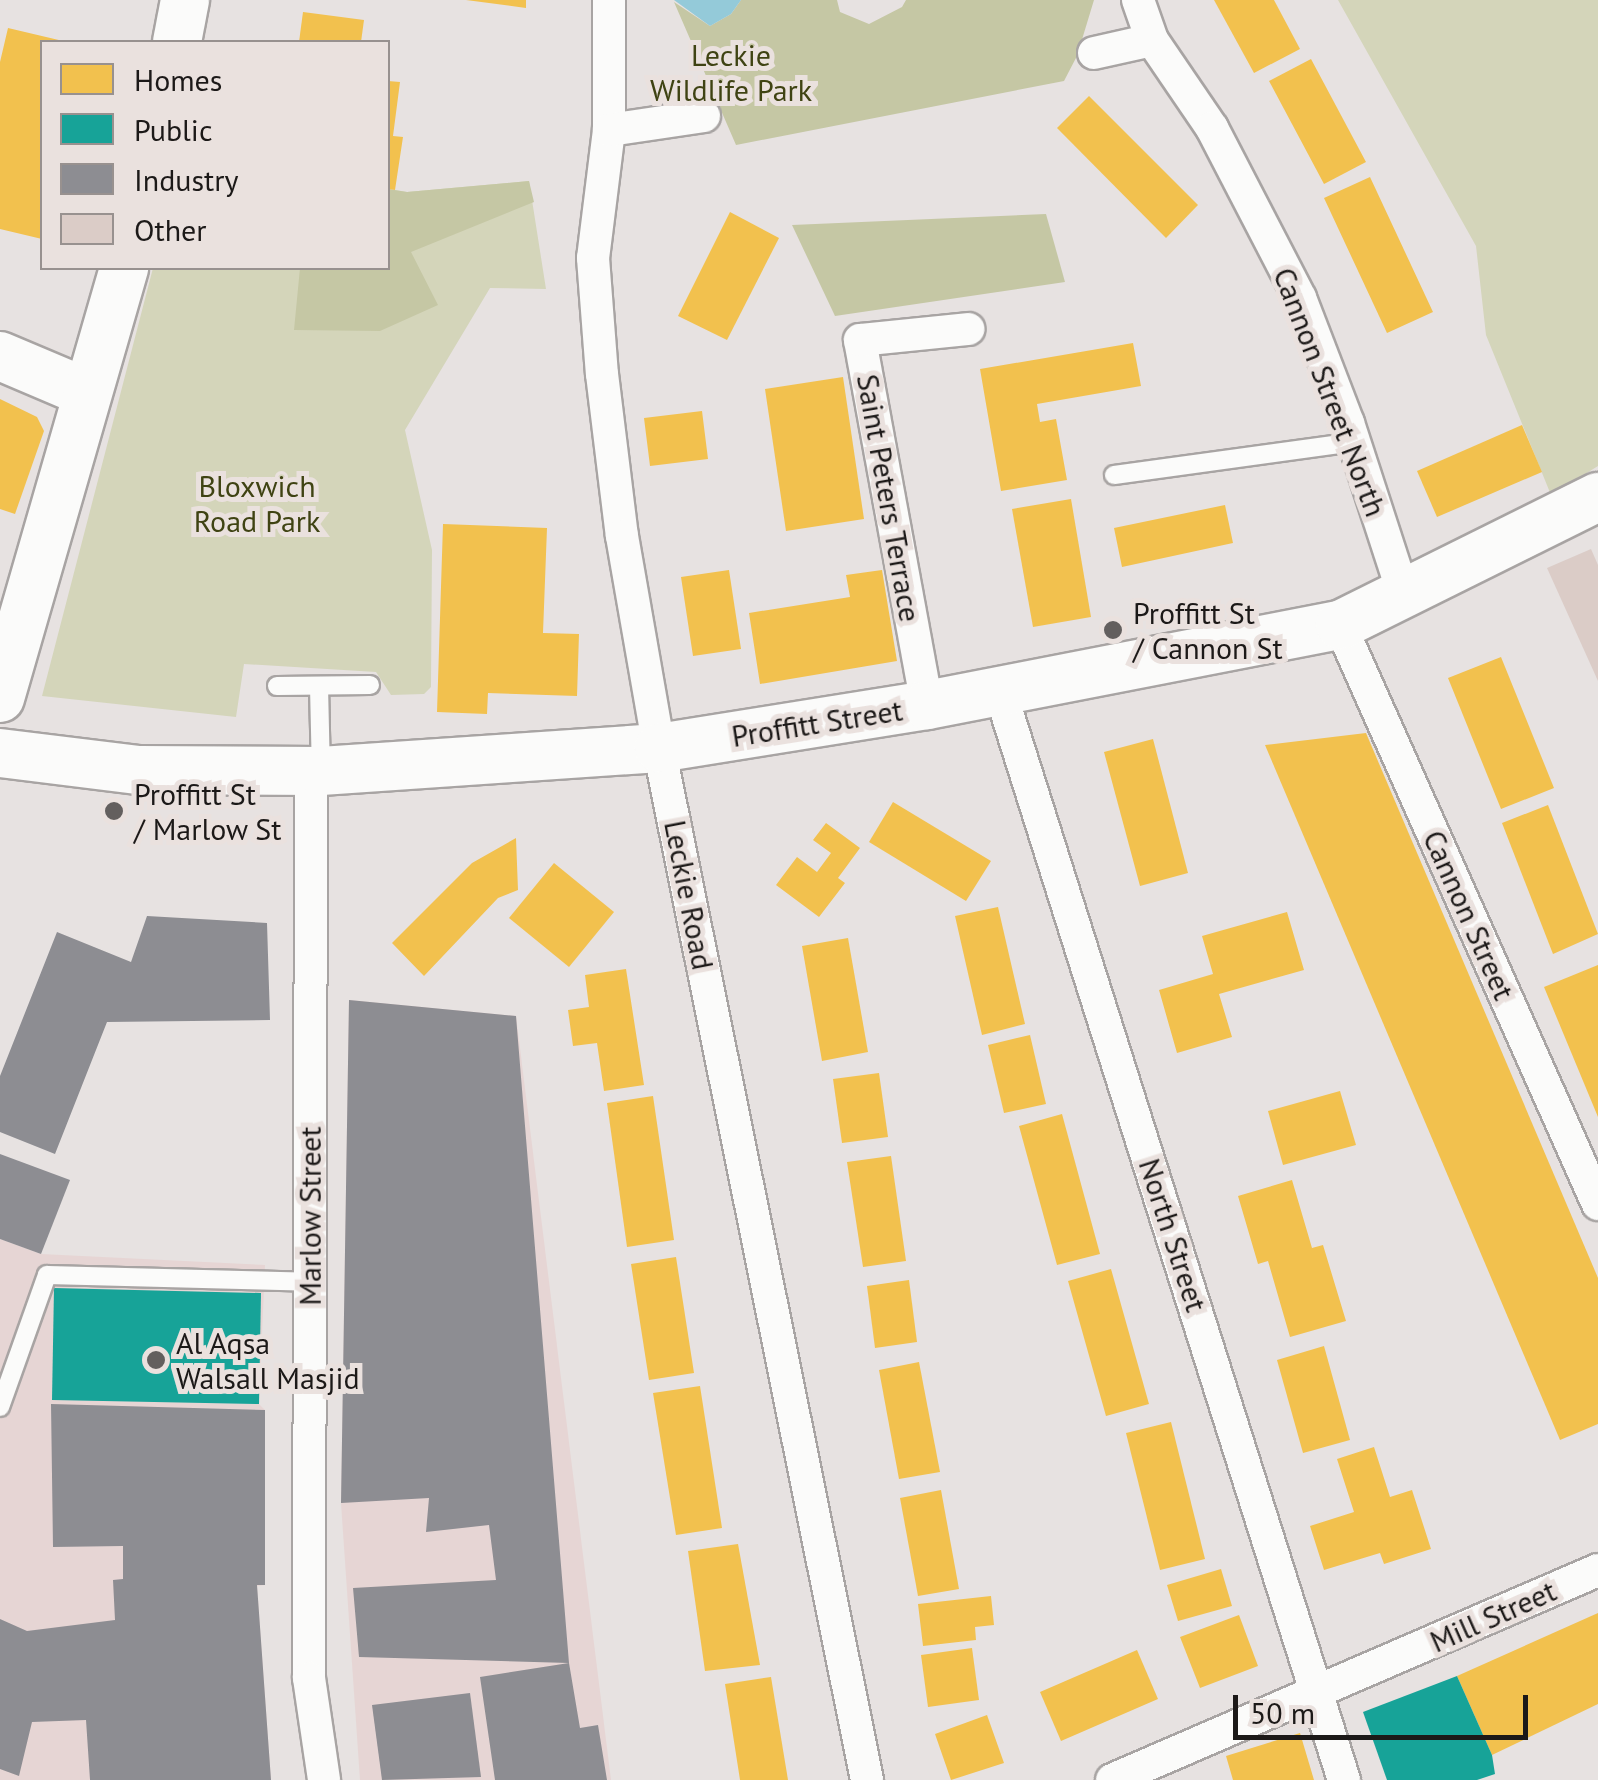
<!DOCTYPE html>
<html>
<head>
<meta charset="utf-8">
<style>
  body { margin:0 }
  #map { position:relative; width:1598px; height:1780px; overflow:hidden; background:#e7e2e1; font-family:"PT Sans",sans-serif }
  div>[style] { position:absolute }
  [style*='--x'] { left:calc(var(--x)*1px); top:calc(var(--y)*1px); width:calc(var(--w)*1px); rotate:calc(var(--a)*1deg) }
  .industrial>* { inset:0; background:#e6d5d4 }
  .green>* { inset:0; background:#d4d5ba }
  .forest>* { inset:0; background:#c5c7a4 }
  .water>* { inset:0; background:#94cad9 }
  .homes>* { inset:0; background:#f2c14e }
  .public>* { inset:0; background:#17a398 }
  .industry>* { inset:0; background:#8d8d92 }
  .building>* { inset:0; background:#dbccc7 }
  .roads { filter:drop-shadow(2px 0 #a8a4a3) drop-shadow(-2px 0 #a8a4a3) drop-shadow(0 2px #a8a4a3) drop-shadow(0 -2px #a8a4a3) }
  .lane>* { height:18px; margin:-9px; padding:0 9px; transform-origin:9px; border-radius:9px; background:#fbfbfa }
  .street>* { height:32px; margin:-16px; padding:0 16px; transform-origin:16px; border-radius:16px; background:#fbfbfa }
  .secondary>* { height:48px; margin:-24px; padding:0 24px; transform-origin:24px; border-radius:24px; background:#fbfbfa }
  .dots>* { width:28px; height:28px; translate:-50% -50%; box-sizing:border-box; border:5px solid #eae1de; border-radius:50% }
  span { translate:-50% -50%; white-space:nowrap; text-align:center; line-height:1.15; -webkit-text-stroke:10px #eae1de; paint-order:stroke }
  .park-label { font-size:30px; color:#3f4313 }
  .street-label { font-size:30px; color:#1c1918 }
  .poi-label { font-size:30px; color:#1c1918 }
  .left { translate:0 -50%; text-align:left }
  .legend { position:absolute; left:40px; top:40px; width:350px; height:230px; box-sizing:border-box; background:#eae1de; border:2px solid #98918f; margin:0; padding:12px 18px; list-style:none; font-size:30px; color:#1c1918 }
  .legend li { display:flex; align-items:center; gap:20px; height:50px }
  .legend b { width:50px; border:2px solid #98918f }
  .scale { position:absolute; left:1233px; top:1695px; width:295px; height:45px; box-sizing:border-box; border:5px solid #1c1918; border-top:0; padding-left:12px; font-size:30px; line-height:35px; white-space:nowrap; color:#1c1918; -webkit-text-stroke:8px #eae1de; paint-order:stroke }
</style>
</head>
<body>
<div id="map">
  <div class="industrial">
    <i style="clip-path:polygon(349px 1000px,516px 1016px,611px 1780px,360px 1780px,341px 1503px)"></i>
    <i style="clip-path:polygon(0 1239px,41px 1254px,265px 1265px,259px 1404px,265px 1410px,265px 1585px,257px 1586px,271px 1780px,0 1780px)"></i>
  </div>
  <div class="green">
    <i style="clip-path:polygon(1338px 0,1598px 0,1598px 466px,1551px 495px,1486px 335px,1476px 246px)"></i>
    <i style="clip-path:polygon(529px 181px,546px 289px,490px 288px,405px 430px,432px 550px,431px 687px,424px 694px,391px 695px,376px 672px,244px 664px,236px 717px,42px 696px,153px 268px,388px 268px,388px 189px,407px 192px)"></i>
  </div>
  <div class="forest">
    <i style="clip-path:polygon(741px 0,837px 0,840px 12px,869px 24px,902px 7px,906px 0,1094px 0,1077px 56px,1064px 81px,736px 145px,674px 2px,710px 26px,731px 14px)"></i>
    <i style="clip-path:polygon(529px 181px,534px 202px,411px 252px,438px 305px,380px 331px,294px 330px,300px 268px,388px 268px,388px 189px,407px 192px)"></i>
    <i style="clip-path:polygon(1046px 214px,1065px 282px,835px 316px,792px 225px)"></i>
  </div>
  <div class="water">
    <i style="clip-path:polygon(674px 0,741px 0,731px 14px,710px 26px)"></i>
  </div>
  <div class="homes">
    <i style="clip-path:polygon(466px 0,526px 0,526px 8px)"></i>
    <i style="clip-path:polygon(1214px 0,1274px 0,1300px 49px,1254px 73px)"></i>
    <i style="clip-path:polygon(303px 12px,364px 20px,361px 42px,299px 42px)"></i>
    <i style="clip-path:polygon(8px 28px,63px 41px,42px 42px,42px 239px,0 229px,0 62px)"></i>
    <i style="clip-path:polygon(1311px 59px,1366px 162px,1324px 184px,1269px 81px)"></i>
    <i style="clip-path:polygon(388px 81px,400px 82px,393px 136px,403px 137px,395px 190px,388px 189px)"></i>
    <i style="clip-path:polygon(1089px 96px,1198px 205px,1166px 238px,1057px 128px)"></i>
    <i style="clip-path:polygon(1370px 177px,1433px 312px,1387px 333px,1324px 198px)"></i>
    <i style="clip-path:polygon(730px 212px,779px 238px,727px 340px,678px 316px)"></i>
    <i style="clip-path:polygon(1133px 343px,1141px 386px,1037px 404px,1040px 422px,1056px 419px,1067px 480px,1001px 491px,980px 369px)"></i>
    <i style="clip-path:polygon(843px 377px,864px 519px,786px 531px,765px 389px)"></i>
    <i style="clip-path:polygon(0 399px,37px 417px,44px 431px,15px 514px,0 509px)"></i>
    <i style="clip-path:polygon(702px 411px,708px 459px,650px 466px,644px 418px)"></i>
    <i style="clip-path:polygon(1522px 425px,1542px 472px,1437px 517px,1417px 471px)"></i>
    <i style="clip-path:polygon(1071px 499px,1091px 617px,1033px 627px,1012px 509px)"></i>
    <i style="clip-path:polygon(1225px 505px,1233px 543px,1122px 567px,1114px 528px)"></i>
    <i style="clip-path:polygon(443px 524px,547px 528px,543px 633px,579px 634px,577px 696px,488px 693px,487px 714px,437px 712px)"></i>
    <i style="clip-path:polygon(729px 570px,741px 649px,693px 656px,681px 577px)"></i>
    <i style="clip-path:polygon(882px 570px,897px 661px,760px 684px,749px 613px,850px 597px,846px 575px)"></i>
    <i style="clip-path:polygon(1501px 657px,1554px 788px,1501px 809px,1448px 678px)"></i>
    <i style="clip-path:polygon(1366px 733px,1598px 1278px,1598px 1424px,1560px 1440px,1265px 745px)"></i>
    <i style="clip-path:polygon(1153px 739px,1188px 873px,1140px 886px,1104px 752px)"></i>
    <i style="clip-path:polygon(893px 802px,991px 861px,966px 901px,869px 842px)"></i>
    <i style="clip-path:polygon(1548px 805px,1598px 934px,1553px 954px,1502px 823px)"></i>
    <i style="clip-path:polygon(826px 823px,860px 848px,838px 878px,845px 883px,819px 917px,776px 885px,797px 857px,817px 872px,831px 853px,813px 840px)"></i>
    <i style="clip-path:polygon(516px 838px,518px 890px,498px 898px,424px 976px,392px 943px,472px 863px)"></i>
    <i style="clip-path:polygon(554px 863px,614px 912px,569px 967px,509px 918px)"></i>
    <i style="clip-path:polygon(998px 907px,1025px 1024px,982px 1035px,955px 916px)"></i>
    <i style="clip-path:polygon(1287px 912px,1304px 970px,1219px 994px,1232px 1037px,1177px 1053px,1159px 990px,1213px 974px,1202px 936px)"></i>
    <i style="clip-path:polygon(848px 938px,868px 1052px,822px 1061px,802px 946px)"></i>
    <i style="clip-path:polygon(1598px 965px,1598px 1117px,1544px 987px)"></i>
    <i style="clip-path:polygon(626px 969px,644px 1085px,604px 1091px,597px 1043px,573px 1046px,568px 1010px,589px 1007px,585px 975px)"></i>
    <i style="clip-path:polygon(1030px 1035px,1046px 1104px,1004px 1113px,988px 1045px)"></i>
    <i style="clip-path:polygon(879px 1073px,888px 1137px,842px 1143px,833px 1079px)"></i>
    <i style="clip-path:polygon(1340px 1091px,1356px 1145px,1283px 1165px,1268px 1111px)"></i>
    <i style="clip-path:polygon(653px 1096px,674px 1240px,627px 1247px,607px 1103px)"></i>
    <i style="clip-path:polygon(1062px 1114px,1100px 1254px,1057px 1265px,1019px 1126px)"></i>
    <i style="clip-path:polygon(891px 1156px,906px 1261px,863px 1267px,847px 1162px)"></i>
    <i style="clip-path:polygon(1292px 1180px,1312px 1248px,1323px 1245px,1346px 1321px,1290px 1337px,1268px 1261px,1258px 1264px,1238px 1196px)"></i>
    <i style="clip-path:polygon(676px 1257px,694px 1373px,649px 1380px,631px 1264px)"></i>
    <i style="clip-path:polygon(1111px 1269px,1149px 1404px,1106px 1416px,1068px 1281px)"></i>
    <i style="clip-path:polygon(909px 1280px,917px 1342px,875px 1348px,867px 1286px)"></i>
    <i style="clip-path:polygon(1324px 1346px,1350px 1440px,1303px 1453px,1277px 1360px)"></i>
    <i style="clip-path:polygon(919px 1362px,940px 1472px,899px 1479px,879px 1370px)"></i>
    <i style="clip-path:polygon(700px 1386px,722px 1528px,676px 1535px,653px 1393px)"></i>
    <i style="clip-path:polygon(1171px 1422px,1205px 1559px,1160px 1570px,1126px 1433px)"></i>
    <i style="clip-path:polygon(1374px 1447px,1390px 1497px,1412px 1490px,1431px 1549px,1384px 1564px,1380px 1553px,1324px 1570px,1310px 1526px,1354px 1512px,1337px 1459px)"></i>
    <i style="clip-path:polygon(941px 1490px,959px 1589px,918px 1596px,900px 1498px)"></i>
    <i style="clip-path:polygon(738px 1544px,760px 1665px,705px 1671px,688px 1551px)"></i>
    <i style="clip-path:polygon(1221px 1569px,1232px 1606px,1178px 1621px,1167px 1585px)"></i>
    <i style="clip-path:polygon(991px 1596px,994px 1625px,975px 1627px,976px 1640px,923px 1646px,918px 1604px)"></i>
    <i style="clip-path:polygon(1598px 1613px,1598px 1704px,1492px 1755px,1457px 1676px)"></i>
    <i style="clip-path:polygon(1239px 1615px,1258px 1666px,1200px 1688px,1180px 1637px)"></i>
    <i style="clip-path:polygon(972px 1648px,979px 1700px,928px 1707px,921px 1655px)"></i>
    <i style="clip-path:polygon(1137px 1650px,1158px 1699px,1061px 1741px,1040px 1692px)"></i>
    <i style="clip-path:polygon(771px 1677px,788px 1780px,740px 1780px,725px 1684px)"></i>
    <i style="clip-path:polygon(987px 1715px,1004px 1763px,951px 1780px,935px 1734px)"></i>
    <i style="clip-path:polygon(1300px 1733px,1314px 1780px,1233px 1780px,1226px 1756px)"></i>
  </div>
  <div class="public">
    <i style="clip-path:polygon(54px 1288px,261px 1293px,259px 1404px,52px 1400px)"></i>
    <i style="clip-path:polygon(1457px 1676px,1492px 1755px,1495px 1774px,1477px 1780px,1387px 1780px,1363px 1712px)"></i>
  </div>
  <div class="industry">
    <i style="clip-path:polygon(147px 916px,267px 923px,270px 1020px,107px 1022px,55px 1154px,0 1132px,0 1076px,57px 932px,131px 962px)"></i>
    <i style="clip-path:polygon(349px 1000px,516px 1016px,569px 1663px,359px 1657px,353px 1588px,496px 1580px,489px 1525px,426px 1532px,429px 1498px,341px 1503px)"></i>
    <i style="clip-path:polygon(0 1154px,70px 1180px,41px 1254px,0 1239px)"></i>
    <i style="clip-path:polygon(51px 1404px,265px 1410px,265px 1585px,257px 1585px,271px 1780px,90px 1780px,86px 1720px,32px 1722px,19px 1776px,0 1769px,0 1619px,27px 1631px,115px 1620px,113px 1580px,123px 1579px,123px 1546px,53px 1547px)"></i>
    <i style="clip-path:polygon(569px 1663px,580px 1728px,598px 1725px,607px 1780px,495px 1780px,480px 1677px)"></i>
    <i style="clip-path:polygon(470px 1693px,481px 1777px,382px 1780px,372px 1705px)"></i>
  </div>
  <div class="building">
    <i style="clip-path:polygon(1591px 549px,1598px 565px,1598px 681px,1547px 568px)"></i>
  </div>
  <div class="roads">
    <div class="lane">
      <i style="--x:1114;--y:475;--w:242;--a:-7.8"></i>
      <i style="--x:277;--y:686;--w:93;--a:-0.6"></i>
      <i style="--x:319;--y:686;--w:85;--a:88.7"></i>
      <i style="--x:0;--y:1407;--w:140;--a:-70.4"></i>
      <i style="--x:47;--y:1275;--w:263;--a:1.5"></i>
    </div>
    <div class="street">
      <i style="--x:609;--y:0;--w:130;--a:90"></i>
      <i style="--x:609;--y:130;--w:129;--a:97.1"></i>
      <i style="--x:593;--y:258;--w:116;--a:85.6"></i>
      <i style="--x:602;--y:374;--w:163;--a:83"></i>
      <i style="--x:622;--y:536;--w:215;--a:80.1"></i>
      <i style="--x:659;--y:748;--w:1053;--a:78.6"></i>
      <i style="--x:1138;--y:0;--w:42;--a:70.7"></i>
      <i style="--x:1152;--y:40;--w:107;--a:55.7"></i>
      <i style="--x:1212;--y:128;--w:191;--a:62.6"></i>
      <i style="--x:1300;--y:298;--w:134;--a:69"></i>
      <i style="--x:1348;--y:423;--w:181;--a:72"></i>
      <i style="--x:1094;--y:53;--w:59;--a:-12.6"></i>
      <i style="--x:609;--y:130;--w:96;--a:-8.4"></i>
      <i style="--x:1340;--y:625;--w:634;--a:65.98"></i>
      <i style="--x:1000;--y:691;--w:1142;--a:72.47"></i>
      <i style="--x:927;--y:705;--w:371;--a:-100.4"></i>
      <i style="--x:860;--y:340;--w:109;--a:-5.8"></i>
      <i style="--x:311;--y:771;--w:907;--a:90.13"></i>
      <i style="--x:309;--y:1678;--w:103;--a:81.6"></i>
      <i style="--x:1112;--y:1780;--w:529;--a:-23.37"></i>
    </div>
    <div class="secondary">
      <i style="--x:177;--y:42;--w:43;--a:-79.2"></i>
      <i style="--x:0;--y:356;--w:92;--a:23"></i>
      <i style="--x:0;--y:698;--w:448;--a:-73.9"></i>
      <i style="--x:0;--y:753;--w:140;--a:7"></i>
      <i style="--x:139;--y:770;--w:182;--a:0.3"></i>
      <i style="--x:321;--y:771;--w:339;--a:-3.9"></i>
      <i style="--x:659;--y:748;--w:271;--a:-9.1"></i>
      <i style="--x:927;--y:705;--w:421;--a:-11"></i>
      <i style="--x:1340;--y:625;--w:288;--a:-26.4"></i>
    </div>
  </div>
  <div class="dots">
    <i style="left:1113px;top:630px;background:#635f5e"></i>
    <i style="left:114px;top:811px;background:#635f5e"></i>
    <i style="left:156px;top:1360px;background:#635f5e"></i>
  </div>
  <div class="park-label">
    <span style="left:731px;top:72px">Leckie<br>Wildlife Park</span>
    <span style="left:257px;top:503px">Bloxwich<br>Road Park</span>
  </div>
  <div class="street-label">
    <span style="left:1330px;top:392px;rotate:69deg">Cannon Street North</span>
    <span style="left:889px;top:498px;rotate:80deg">Saint Peters Terrace</span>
    <span style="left:817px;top:723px;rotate:-9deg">Proffitt Street</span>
    <span style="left:689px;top:895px;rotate:79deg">Leckie Road</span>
    <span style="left:1469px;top:915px;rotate:66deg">Cannon Street</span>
    <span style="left:310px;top:1216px;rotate:-90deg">Marlow Street</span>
    <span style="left:1173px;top:1235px;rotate:72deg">North Street</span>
    <span style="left:1493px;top:1616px;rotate:-24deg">Mill Street</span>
  </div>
  <div class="poi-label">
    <span class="left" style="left:1133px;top:630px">Proffitt St<br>/ Cannon St</span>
    <span class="left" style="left:134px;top:811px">Proffitt St<br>/ Marlow St</span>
    <span class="left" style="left:176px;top:1360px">Al Aqsa<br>Walsall Masjid</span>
  </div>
  <ul class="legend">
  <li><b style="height:28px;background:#f2c14e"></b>Homes</li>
  <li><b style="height:28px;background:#17a398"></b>Public</li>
  <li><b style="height:28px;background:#8d8d92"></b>Industry</li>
  <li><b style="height:28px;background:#dbccc7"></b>Other</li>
  </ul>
  <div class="scale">50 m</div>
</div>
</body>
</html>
